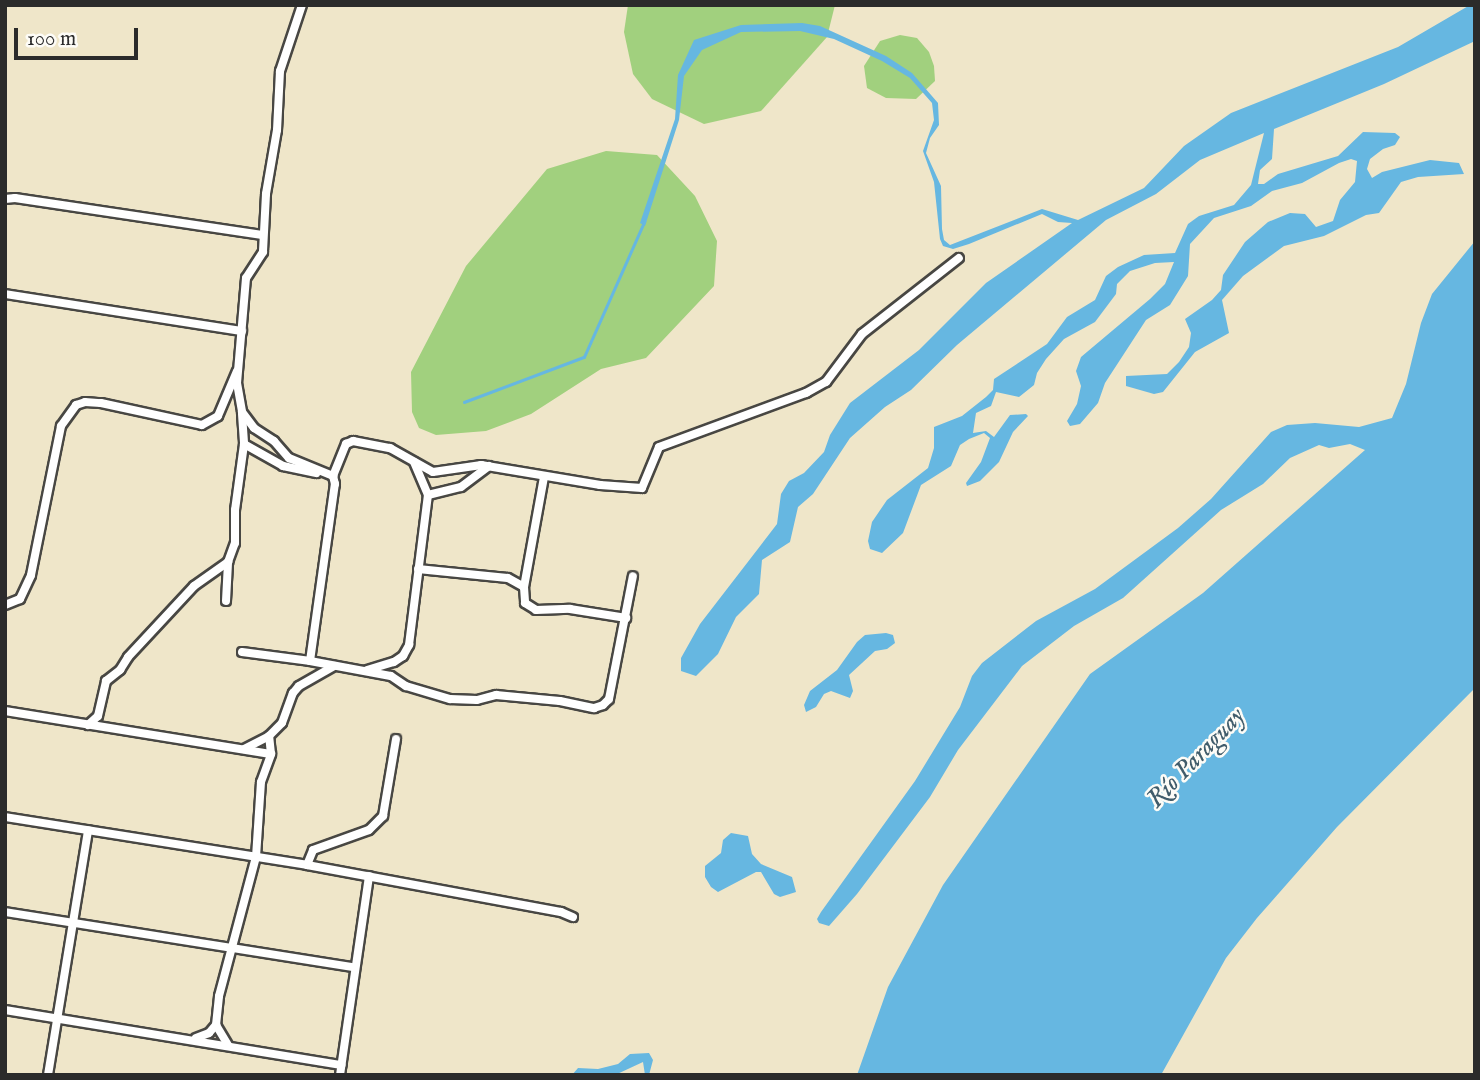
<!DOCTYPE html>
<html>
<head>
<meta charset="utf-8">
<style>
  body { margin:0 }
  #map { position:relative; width:1480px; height:1080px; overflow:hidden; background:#efe6c9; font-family:"IM FELL English",serif }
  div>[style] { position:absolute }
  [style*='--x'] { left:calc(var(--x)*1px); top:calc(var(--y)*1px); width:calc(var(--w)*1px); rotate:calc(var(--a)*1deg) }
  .green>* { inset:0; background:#a1d07e }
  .water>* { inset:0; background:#66b7e1 }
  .stream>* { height:2.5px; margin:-1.25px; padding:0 1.25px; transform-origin:1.25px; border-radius:1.25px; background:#66b7e1 }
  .roads { filter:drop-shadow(2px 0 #484743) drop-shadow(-2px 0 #484743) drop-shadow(0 2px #484743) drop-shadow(0 -2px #484743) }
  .street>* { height:8px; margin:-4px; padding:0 4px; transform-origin:4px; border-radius:4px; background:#fff }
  span { translate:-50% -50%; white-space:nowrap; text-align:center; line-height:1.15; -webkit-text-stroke:5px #fdfcf7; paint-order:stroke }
  .water-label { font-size:26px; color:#405c6b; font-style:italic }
  .frame { position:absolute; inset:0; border:7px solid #2b2b2b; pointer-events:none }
  .scale { position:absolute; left:14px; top:28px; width:124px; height:32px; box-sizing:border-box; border:4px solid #2b2b2b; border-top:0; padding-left:9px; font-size:21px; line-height:24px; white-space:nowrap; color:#2b2b2b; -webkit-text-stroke:5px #fdfcf7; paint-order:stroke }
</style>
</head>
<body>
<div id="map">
  <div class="green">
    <i style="clip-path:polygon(628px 5px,835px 5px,827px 37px,761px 111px,704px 124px,652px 99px,633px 74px,624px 32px)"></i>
    <i style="clip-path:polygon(900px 35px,917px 38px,929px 52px,934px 66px,935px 81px,916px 99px,886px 98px,867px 88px,864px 66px,880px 41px)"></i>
    <i style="clip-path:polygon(606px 151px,657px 155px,695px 196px,717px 241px,714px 286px,646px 358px,601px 369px,531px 414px,486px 431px,436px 435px,419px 428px,412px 412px,411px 372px,466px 266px,547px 169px)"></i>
  </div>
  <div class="water">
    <i style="clip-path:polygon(1470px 5px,1475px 5px,1475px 41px,1384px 84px,1274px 129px,1272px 159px,1260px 170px,1258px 184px,1264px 184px,1278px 174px,1338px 156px,1363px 132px,1395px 133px,1400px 137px,1395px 145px,1383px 149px,1370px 159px,1367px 169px,1372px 178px,1382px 172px,1430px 160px,1459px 163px,1464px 174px,1418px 177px,1401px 182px,1379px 213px,1366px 215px,1324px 236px,1284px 246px,1243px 276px,1222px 300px,1229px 333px,1195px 352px,1163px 392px,1154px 394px,1126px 386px,1126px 376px,1167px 374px,1179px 362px,1189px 347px,1191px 333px,1185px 319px,1212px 300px,1221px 290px,1223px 275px,1245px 242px,1268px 222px,1290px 213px,1305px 214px,1316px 227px,1333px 221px,1340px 200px,1355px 182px,1357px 161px,1351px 159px,1339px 163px,1302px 183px,1272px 191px,1251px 206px,1214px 218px,1190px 244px,1188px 276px,1170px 305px,1146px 320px,1105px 383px,1098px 403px,1080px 424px,1070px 426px,1067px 421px,1077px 404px,1081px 386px,1076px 371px,1081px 357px,1150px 299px,1165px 284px,1174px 262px,1155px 263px,1130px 271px,1117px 284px,1116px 294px,1095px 322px,1064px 339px,1046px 359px,1037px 373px,1034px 385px,1019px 397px,996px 392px,991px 406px,976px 413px,973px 433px,986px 431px,994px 437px,1010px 415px,1026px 414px,1028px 416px,1013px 432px,999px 462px,980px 481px,967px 486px,966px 483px,981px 462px,990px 438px,984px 433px,969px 439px,960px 445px,951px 466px,921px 485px,903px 533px,882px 553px,870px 549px,868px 541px,872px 522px,887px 500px,928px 468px,934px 448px,934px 427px,962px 416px,986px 397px,993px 390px,994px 379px,1047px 344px,1067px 317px,1095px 300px,1106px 276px,1118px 267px,1144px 255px,1175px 253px,1188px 224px,1199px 216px,1234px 205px,1251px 185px,1264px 133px,1200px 160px,1156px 194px,1106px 220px,957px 345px,911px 390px,885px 407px,850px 438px,813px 494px,798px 507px,790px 542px,762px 560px,759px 594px,736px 617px,718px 654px,696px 676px,681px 671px,681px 658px,700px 624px,777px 524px,781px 494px,789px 481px,804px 473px,824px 452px,830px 435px,850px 403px,919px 350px,986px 283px,1072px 223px,1058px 222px,1042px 214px,969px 244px,953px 249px,943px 246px,940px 239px,934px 182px,923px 151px,934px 120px,932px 103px,910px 78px,882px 61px,834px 39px,800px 31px,741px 32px,702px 50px,684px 76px,679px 120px,645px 226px,640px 223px,675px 119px,678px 75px,694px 40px,741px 25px,802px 23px,820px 26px,886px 56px,912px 73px,938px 103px,939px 125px,930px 138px,926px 153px,941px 186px,942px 229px,944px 240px,950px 245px,1042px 209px,1078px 220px,1144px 188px,1184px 146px,1231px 113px,1398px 47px)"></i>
    <i style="clip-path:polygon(1475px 241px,1475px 688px,1337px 827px,1257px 918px,1226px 958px,1161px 1075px,857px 1075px,888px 987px,943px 885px,1090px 674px,1203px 593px,1365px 450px,1350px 444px,1329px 448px,1319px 445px,1290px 458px,1263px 484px,1221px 510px,1123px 598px,1074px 626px,1022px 666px,958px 750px,930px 797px,857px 894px,829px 926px,819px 923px,817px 919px,821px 912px,915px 781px,960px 707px,972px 676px,982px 663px,1036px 621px,1095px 589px,1178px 528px,1211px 499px,1271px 432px,1287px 425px,1315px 423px,1359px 427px,1392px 418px,1406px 384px,1421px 323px,1432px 294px)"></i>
    <i style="clip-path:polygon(886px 633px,893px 635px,895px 643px,887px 649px,875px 651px,849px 675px,853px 691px,850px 698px,831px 691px,824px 694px,816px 707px,806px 712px,804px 705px,810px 691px,837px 670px,857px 642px,865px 635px)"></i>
    <i style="clip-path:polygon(731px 833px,748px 836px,752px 854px,761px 864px,792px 877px,796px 892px,780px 897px,774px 894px,761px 872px,756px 872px,718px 892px,711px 887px,705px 877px,705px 866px,721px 853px,723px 840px)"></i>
    <i style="clip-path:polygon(649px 1053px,653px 1060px,649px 1075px,645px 1075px,643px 1062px,615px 1075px,572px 1075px,578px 1068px,598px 1069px,618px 1064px,630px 1054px)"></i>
  </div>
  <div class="stream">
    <i style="--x:464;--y:402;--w:128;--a:-20.6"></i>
    <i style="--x:584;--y:357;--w:148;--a:-66"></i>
  </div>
  <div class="roads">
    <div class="street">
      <i style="--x:302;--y:5;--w:70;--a:108.4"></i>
      <i style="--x:280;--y:71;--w:59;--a:92.9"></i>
      <i style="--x:277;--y:130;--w:65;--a:99.8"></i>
      <i style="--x:266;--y:194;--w:58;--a:93"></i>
      <i style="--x:263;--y:252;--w:31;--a:123"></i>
      <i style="--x:246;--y:278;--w:105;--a:94.9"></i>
      <i style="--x:237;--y:383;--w:29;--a:80"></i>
      <i style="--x:242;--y:412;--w:20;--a:53"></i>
      <i style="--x:254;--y:428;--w:24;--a:33"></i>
      <i style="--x:274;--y:441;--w:23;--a:49"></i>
      <i style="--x:289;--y:458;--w:48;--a:22.2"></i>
      <i style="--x:5;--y:199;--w:10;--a:-6"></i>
      <i style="--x:15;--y:198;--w:250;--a:8.5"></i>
      <i style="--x:5;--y:294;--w:240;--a:8.9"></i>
      <i style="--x:242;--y:414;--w:30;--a:86"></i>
      <i style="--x:244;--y:444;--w:45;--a:29.4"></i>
      <i style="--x:283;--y:466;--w:34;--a:12"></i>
      <i style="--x:544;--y:477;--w:112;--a:100.3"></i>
      <i style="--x:524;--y:587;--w:16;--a:86"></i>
      <i style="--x:525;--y:603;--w:13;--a:32"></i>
      <i style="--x:536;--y:610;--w:34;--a:-2"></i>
      <i style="--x:570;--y:609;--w:57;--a:9.1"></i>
      <i style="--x:428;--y:495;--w:34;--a:-14"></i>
      <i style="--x:461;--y:487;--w:35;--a:-37"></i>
      <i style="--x:418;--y:569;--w:90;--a:5.7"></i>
      <i style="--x:508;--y:578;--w:18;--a:29"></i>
      <i style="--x:226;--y:601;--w:39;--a:-87"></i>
      <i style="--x:228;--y:562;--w:20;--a:-70"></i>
      <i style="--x:235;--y:543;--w:33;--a:-90"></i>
      <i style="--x:235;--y:510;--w:67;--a:-82.2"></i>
      <i style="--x:5;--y:605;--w:16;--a:-22"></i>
      <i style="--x:20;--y:599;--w:26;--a:-65"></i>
      <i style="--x:31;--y:575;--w:152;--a:-78.6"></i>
      <i style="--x:61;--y:426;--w:26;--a:-54"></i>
      <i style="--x:76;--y:405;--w:9;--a:-18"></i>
      <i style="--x:85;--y:402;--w:16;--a:4"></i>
      <i style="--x:101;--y:403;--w:103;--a:12.3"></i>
      <i style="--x:202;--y:425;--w:18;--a:-29"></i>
      <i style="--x:218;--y:416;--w:49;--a:-67.1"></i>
      <i style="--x:242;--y:652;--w:69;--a:7.5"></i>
      <i style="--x:310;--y:661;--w:82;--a:10.5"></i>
      <i style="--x:391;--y:676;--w:18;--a:34"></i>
      <i style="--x:406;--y:686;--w:46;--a:16.5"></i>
      <i style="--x:450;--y:699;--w:27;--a:2"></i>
      <i style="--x:477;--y:700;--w:20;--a:-15"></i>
      <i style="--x:496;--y:695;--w:64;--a:5.4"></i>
      <i style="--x:560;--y:701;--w:35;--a:12"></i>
      <i style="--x:594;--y:708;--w:9;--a:-18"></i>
      <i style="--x:603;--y:705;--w:8;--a:-45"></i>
      <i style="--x:609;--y:699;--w:125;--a:-79"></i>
      <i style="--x:310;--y:661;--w:179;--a:-82"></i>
      <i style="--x:335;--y:484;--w:8;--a:-104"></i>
      <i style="--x:333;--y:476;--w:35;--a:-68"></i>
      <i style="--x:346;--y:444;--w:8;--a:-23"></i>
      <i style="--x:353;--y:441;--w:38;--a:11"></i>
      <i style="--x:390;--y:448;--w:49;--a:29.2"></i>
      <i style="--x:433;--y:472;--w:49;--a:-8.3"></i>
      <i style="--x:481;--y:465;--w:121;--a:9.5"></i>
      <i style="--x:600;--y:485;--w:42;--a:4.1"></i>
      <i style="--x:642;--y:488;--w:44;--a:-67.5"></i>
      <i style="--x:659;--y:447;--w:157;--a:-20.2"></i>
      <i style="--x:806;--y:393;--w:23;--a:-29"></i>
      <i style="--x:826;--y:382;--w:60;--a:-53.1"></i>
      <i style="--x:862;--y:334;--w:123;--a:-38.1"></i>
      <i style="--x:367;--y:670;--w:28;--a:-17"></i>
      <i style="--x:394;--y:662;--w:11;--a:-34"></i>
      <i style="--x:403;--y:656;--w:13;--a:-61"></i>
      <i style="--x:409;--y:645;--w:151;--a:-82.8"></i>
      <i style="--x:428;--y:495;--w:36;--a:-113"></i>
      <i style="--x:5;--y:711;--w:269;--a:9.2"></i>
      <i style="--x:88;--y:725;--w:13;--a:-42"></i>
      <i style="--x:98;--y:716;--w:36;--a:-77"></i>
      <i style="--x:106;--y:681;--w:18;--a:-38"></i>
      <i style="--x:120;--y:670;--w:15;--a:-58"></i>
      <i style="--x:128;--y:657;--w:97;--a:-47.1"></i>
      <i style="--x:194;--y:586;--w:42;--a:-35.2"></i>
      <i style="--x:244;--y:749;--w:28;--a:-27"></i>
      <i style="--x:5;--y:817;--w:306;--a:9"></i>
      <i style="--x:307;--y:865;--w:258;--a:10.5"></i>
      <i style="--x:561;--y:912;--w:13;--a:23"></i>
      <i style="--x:307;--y:865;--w:16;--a:-68"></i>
      <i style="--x:313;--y:850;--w:59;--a:-19.7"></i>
      <i style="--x:369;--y:830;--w:20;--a:-45"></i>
      <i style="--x:383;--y:816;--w:78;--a:-80.4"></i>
      <i style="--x:5;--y:912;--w:353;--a:9"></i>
      <i style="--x:5;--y:1010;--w:341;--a:9.3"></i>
      <i style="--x:196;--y:1038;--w:14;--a:-21"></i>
      <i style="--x:209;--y:1033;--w:11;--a:-49"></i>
      <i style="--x:228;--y:1045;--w:23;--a:-121"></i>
      <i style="--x:216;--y:1025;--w:29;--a:-84"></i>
      <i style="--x:219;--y:996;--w:144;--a:-75.1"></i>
      <i style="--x:256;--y:857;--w:75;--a:-86.2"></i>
      <i style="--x:261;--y:782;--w:30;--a:-70"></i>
      <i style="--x:271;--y:754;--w:18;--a:-96"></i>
      <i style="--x:269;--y:736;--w:18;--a:-45"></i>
      <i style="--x:282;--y:723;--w:32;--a:-70"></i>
      <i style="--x:293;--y:693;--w:9;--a:-49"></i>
      <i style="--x:299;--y:686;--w:40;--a:-29.7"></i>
      <i style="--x:48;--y:1075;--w:248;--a:-80.7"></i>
      <i style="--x:340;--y:1075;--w:201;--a:-81.7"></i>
    </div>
  </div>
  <div class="water-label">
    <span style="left:1196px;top:758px;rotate:-46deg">Río Paraguay</span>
  </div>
  <div class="frame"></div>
  <div class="scale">100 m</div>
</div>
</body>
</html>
